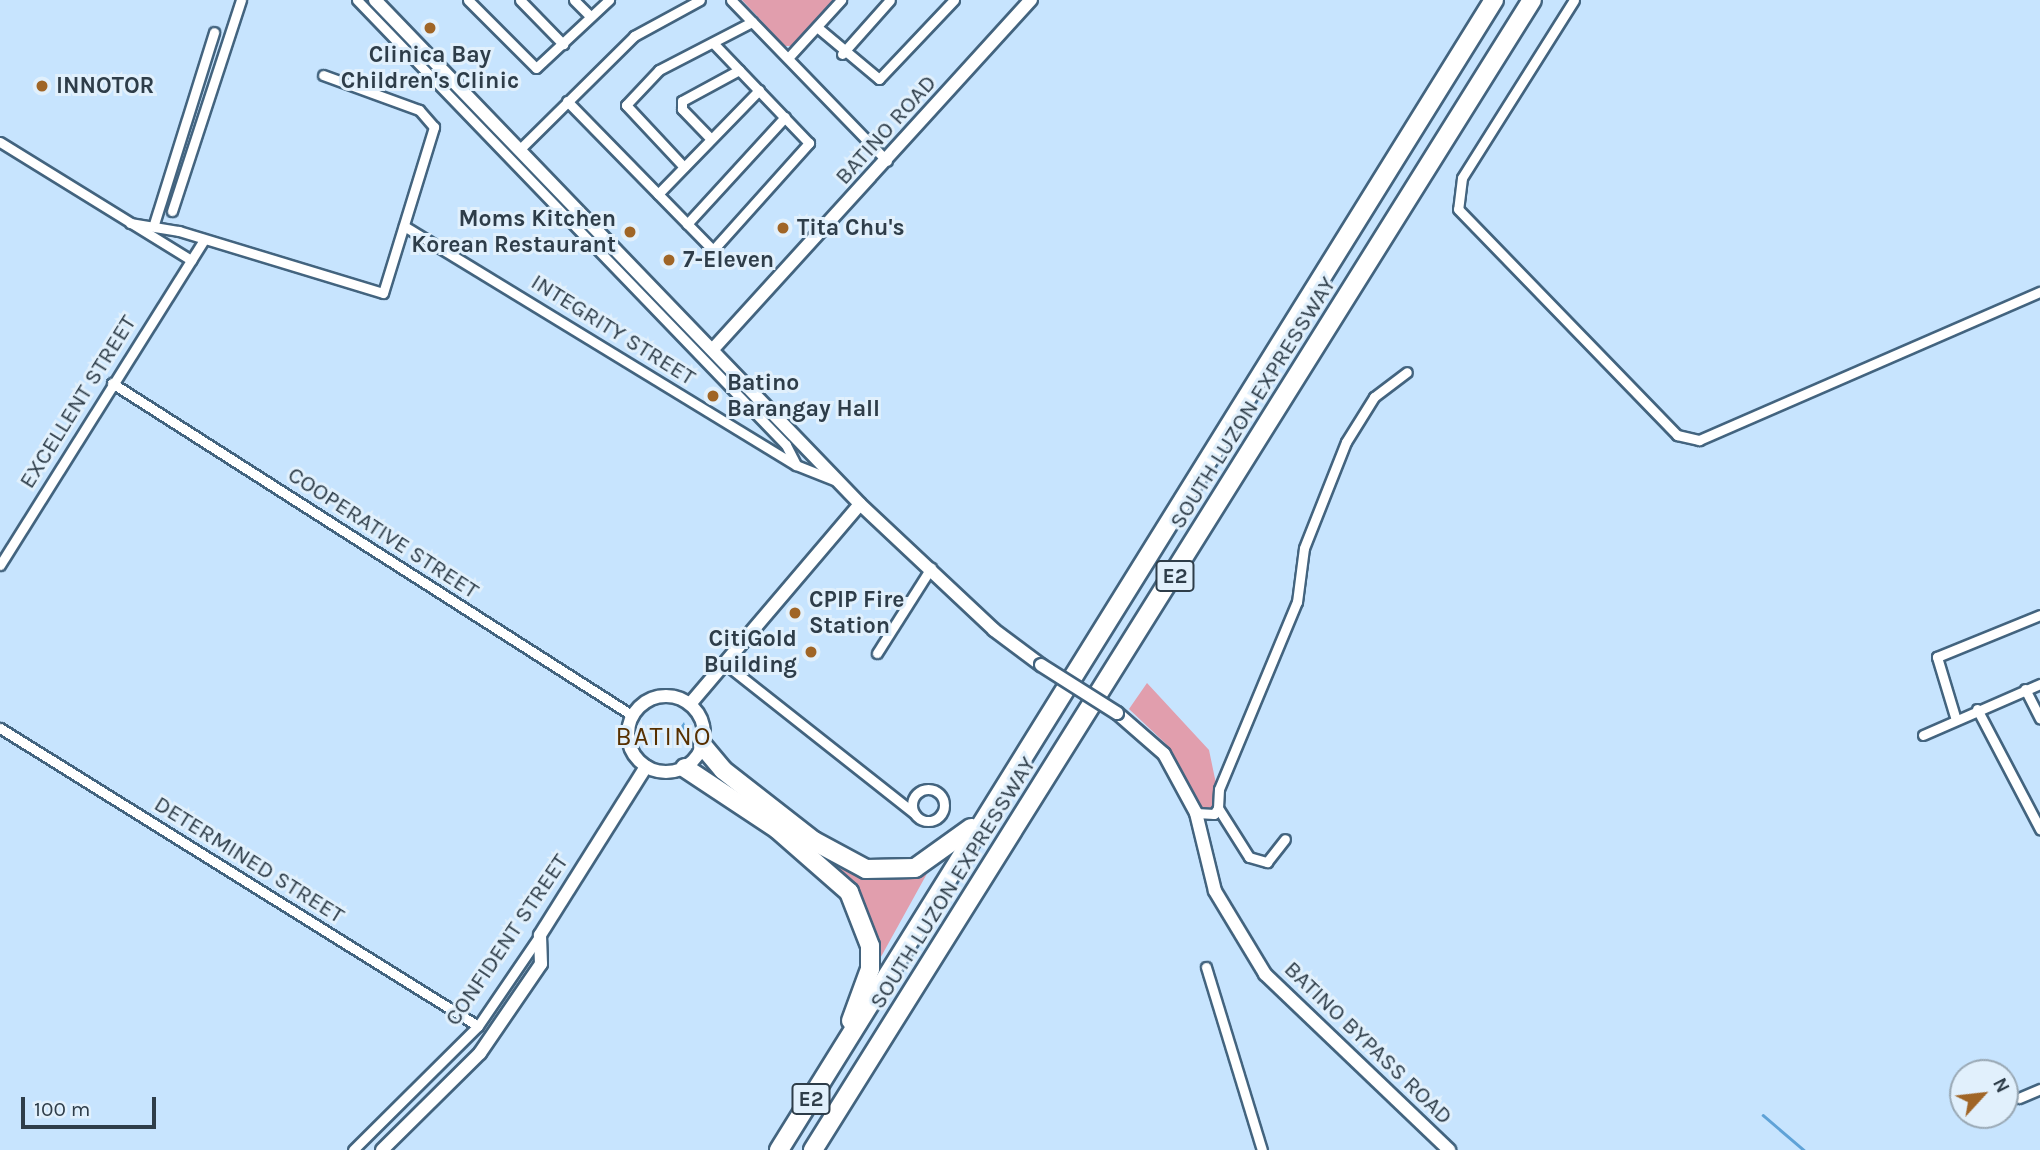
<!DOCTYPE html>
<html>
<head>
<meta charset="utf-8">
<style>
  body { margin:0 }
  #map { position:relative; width:2040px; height:1150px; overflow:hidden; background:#c7e4fe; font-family:Karla,sans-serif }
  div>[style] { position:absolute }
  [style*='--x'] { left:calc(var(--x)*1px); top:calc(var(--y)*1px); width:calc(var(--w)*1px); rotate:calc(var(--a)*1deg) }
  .green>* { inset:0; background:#e19ead }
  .water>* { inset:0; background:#5fa2d7 }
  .stream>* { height:2.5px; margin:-1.25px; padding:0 1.25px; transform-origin:1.25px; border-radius:1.25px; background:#5fa2d7 }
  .roads { filter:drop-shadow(2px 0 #43647f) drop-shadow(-2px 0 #43647f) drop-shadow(0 2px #43647f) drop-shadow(0 -2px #43647f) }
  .street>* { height:9px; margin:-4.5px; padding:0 4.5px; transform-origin:4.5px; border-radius:4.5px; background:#fff }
  .street>.ring { margin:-4.5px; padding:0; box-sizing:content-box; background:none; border:9px solid #fff; border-radius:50% }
  .secondary>* { height:12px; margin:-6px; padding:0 6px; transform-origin:6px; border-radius:6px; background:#fff }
  .secondary>.ring { margin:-6px; padding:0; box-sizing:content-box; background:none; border:12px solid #fff; border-radius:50% }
  .highway>* { height:18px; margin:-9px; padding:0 9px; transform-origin:9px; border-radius:9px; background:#fff }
  .bridges { filter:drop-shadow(2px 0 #43647f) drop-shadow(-2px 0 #43647f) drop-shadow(0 2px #43647f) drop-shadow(0 -2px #43647f) }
  .secondary-bridge>* { height:12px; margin:-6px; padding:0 6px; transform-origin:6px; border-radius:6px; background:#fff }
  .dots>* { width:19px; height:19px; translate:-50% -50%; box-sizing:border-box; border:4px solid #e1f0fc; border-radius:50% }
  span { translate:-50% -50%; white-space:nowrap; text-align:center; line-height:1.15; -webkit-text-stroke:6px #e1f0fc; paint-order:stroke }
  .shield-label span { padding:2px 5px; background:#e1f0fc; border:2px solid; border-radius:5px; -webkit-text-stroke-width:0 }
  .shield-label { font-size:21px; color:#2e3d49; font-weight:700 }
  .poi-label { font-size:23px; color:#2e3d49; font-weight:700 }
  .left { translate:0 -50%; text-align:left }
  .right { translate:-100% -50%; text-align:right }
  .street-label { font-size:23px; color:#2e3d49 }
  .quarter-label { font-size:26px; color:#573000; letter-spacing:2px }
  .north { position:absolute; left:1949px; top:1059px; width:70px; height:70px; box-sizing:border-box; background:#e1f0fc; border:2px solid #99a8b4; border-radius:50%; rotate:63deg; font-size:19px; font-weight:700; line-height:28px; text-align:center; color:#2e3d49 }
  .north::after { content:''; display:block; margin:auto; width:24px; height:32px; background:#a06526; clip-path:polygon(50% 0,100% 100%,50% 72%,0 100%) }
  .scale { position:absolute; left:21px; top:1097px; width:135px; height:32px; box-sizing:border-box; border:4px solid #2e3d49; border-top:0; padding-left:9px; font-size:21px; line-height:24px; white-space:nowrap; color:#2e3d49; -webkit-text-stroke:5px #e1f0fc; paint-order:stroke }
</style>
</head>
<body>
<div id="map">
  <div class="green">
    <i style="clip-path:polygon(742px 0,835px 0,793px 46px,785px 46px)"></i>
    <i style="clip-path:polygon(1147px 683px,1209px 750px,1223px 817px,1197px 818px,1165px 743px,1129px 709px)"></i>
    <i style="clip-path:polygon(838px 865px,879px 880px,929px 870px,877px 964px,878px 935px)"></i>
  </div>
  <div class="water">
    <i style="clip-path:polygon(684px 722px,688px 735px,678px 747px,675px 734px)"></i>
  </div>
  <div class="stream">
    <i style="--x:1763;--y:1115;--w:54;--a:40.5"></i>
  </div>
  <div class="roads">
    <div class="street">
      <i style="--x:357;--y:0;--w:618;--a:46.05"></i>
      <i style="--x:786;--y:445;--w:22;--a:63"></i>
      <i style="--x:468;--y:0;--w:96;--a:45"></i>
      <i style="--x:536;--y:68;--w:100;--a:-43"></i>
      <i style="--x:520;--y:0;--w:62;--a:45.7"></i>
      <i style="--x:574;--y:0;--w:23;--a:45"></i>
      <i style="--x:731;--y:0;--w:224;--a:45.9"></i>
      <i style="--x:1574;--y:0;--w:210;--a:122.2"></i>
      <i style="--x:1462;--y:178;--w:31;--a:97"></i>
      <i style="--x:1458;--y:209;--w:315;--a:45.9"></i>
      <i style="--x:1677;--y:435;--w:23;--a:13"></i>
      <i style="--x:1699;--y:440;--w:372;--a:-23.5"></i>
      <i style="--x:817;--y:27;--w:81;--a:40"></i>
      <i style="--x:879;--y:79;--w:109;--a:-46.5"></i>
      <i style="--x:842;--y:54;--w:72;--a:-48.4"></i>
      <i style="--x:788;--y:58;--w:79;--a:-47.6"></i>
      <i style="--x:567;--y:101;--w:209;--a:45.6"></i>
      <i style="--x:713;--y:250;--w:144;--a:-48.1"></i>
      <i style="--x:809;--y:143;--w:139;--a:-133.8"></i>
      <i style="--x:711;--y:139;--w:42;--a:-134"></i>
      <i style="--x:682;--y:109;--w:8;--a:-90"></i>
      <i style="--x:682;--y:101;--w:65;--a:-28.5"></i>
      <i style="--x:0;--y:142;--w:225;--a:31.7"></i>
      <i style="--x:522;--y:147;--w:158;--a:-44.7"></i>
      <i style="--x:634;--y:36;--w:75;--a:-28.6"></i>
      <i style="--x:684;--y:167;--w:85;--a:-133.1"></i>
      <i style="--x:626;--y:105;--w:48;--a:-46.7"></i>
      <i style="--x:659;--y:70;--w:105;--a:-27.3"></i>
      <i style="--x:658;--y:194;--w:145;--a:-45.8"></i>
      <i style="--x:172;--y:211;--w:222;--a:-71.9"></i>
      <i style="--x:130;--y:223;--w:50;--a:9.3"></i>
      <i style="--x:179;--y:231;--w:213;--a:16.9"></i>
      <i style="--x:383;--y:293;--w:174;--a:-72.9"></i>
      <i style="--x:434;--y:127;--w:23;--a:-131"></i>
      <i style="--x:419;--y:110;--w:102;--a:-160"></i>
      <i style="--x:154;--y:224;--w:201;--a:-72.6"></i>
      <i style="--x:687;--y:224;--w:145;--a:-47.5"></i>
      <i style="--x:404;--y:226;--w:459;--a:31.4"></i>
      <i style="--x:796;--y:465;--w:46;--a:21.6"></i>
      <i style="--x:112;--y:383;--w:618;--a:32.58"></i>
      <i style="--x:0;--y:565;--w:384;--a:-57.9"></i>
      <i style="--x:877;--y:653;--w:101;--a:-57.6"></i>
      <i style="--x:724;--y:663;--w:241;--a:38.3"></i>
      <i style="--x:2025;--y:689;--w:33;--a:63"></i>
      <i style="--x:1977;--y:709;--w:136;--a:62.3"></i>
      <i style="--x:1956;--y:720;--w:66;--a:-106.8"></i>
      <i style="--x:1937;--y:657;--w:111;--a:-22.2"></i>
      <i style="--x:0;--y:728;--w:563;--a:31.94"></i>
      <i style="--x:1923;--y:735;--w:128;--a:-23.6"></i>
      <i class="ring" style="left:912px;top:789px;width:23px;height:23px"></i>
      <i style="--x:1218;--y:808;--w:58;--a:57.7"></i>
      <i style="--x:1249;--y:857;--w:19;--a:16"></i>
      <i style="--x:1267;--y:862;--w:29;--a:-52"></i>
      <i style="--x:1196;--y:813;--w:18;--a:3"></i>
      <i style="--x:1214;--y:814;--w:7;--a:-56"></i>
      <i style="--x:1218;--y:808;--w:19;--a:-87"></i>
      <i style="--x:1219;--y:789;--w:203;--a:-67.4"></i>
      <i style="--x:1297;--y:602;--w:54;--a:-82.6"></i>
      <i style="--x:1304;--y:548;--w:114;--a:-68.4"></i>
      <i style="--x:1346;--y:442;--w:53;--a:-58.1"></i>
      <i style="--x:1374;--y:397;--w:41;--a:-37.1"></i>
      <i style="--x:1206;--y:967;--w:191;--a:73"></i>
      <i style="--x:2019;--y:1098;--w:23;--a:-23"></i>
      <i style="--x:353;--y:1150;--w:176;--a:-44.8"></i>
      <i style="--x:478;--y:1026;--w:110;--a:-55.7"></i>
    </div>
    <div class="secondary">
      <i style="--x:375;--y:0;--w:699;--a:46.1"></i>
      <i style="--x:860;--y:504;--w:184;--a:43.2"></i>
      <i style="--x:994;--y:630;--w:59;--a:36.7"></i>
      <i style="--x:714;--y:348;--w:471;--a:-47.7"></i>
      <i class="ring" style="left:628px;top:696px;width:64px;height:64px"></i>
      <i style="--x:690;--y:704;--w:262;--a:-49.6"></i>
      <i style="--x:1117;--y:713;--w:62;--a:41.1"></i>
      <i style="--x:1164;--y:754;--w:67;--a:61.5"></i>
      <i style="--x:1196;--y:813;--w:80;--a:76.3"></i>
      <i style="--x:1215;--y:891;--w:97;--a:58.9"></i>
      <i style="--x:1265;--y:974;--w:255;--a:43.7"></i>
      <i style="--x:382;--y:1150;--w:138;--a:-44.7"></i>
      <i style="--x:480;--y:1053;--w:108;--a:-55.6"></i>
      <i style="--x:541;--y:964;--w:29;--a:-92"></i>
      <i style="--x:540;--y:935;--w:199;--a:-57.8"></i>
    </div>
    <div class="highway">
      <i style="--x:703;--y:746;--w:31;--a:50"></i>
      <i style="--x:723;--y:770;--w:115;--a:38"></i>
      <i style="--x:814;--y:841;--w:59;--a:28.3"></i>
      <i style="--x:866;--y:869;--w:49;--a:-1.2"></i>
      <i style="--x:915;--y:868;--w:69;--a:-35.5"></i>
      <i style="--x:685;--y:768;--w:110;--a:33.5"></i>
      <i style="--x:777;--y:829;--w:96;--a:41.2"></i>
      <i style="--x:849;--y:892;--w:58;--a:68.7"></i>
      <i style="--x:870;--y:946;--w:23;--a:90"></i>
      <i style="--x:870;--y:969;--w:55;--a:110.1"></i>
      <i style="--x:779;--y:1150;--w:1354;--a:-58.13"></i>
      <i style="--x:813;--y:1150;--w:1356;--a:-57.99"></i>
    </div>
  </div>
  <div class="bridges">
    <div class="secondary-bridge">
      <i style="--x:1041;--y:665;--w:90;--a:32.3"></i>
    </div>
  </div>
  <div class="dots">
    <i style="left:430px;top:28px;background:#a06526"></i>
    <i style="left:42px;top:86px;background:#a06526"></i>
    <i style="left:783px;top:228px;background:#a06526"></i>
    <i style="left:630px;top:232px;background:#a06526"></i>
    <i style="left:669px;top:260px;background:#a06526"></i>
    <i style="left:713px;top:396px;background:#a06526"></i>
    <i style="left:795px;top:613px;background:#a06526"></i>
    <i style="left:811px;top:652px;background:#a06526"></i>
  </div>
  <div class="shield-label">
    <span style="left:1175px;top:576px">E2</span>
    <span style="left:811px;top:1099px">E2</span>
  </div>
  <div class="poi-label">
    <span style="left:430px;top:68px">Clinica Bay<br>Children's Clinic</span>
    <span class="left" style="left:56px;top:86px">INNOTOR</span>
    <span class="right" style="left:616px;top:232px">Moms Kitchen<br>Korean Restaurant</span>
    <span class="left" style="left:797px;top:228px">Tita Chu's</span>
    <span class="left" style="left:683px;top:260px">7-Eleven</span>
    <span class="left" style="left:727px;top:396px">Batino<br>Barangay Hall</span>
    <span class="left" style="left:809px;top:613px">CPIP Fire<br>Station</span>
    <span class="right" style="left:797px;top:652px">CitiGold<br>Building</span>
  </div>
  <div class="street-label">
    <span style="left:886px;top:130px;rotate:-48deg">BATINO ROAD</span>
    <span style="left:613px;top:330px;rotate:32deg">INTEGRITY STREET</span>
    <span style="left:78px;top:402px;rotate:-58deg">EXCELLENT STREET</span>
    <span style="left:1253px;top:403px;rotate:-58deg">SOUTH LUZON EXPRESSWAY</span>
    <span style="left:383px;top:533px;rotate:33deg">COOPERATIVE STREET</span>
    <span style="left:249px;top:860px;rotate:32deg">DETERMINED STREET</span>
    <span style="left:953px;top:883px;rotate:-58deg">SOUTH LUZON EXPRESSWAY</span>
    <span style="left:507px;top:940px;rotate:-56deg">CONFIDENT STREET</span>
    <span style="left:1368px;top:1043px;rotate:44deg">BATINO BYPASS ROAD</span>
  </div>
  <div class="quarter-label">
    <span style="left:664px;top:737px">BATINO</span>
  </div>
  <div class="north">N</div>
  <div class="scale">100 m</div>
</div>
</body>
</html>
